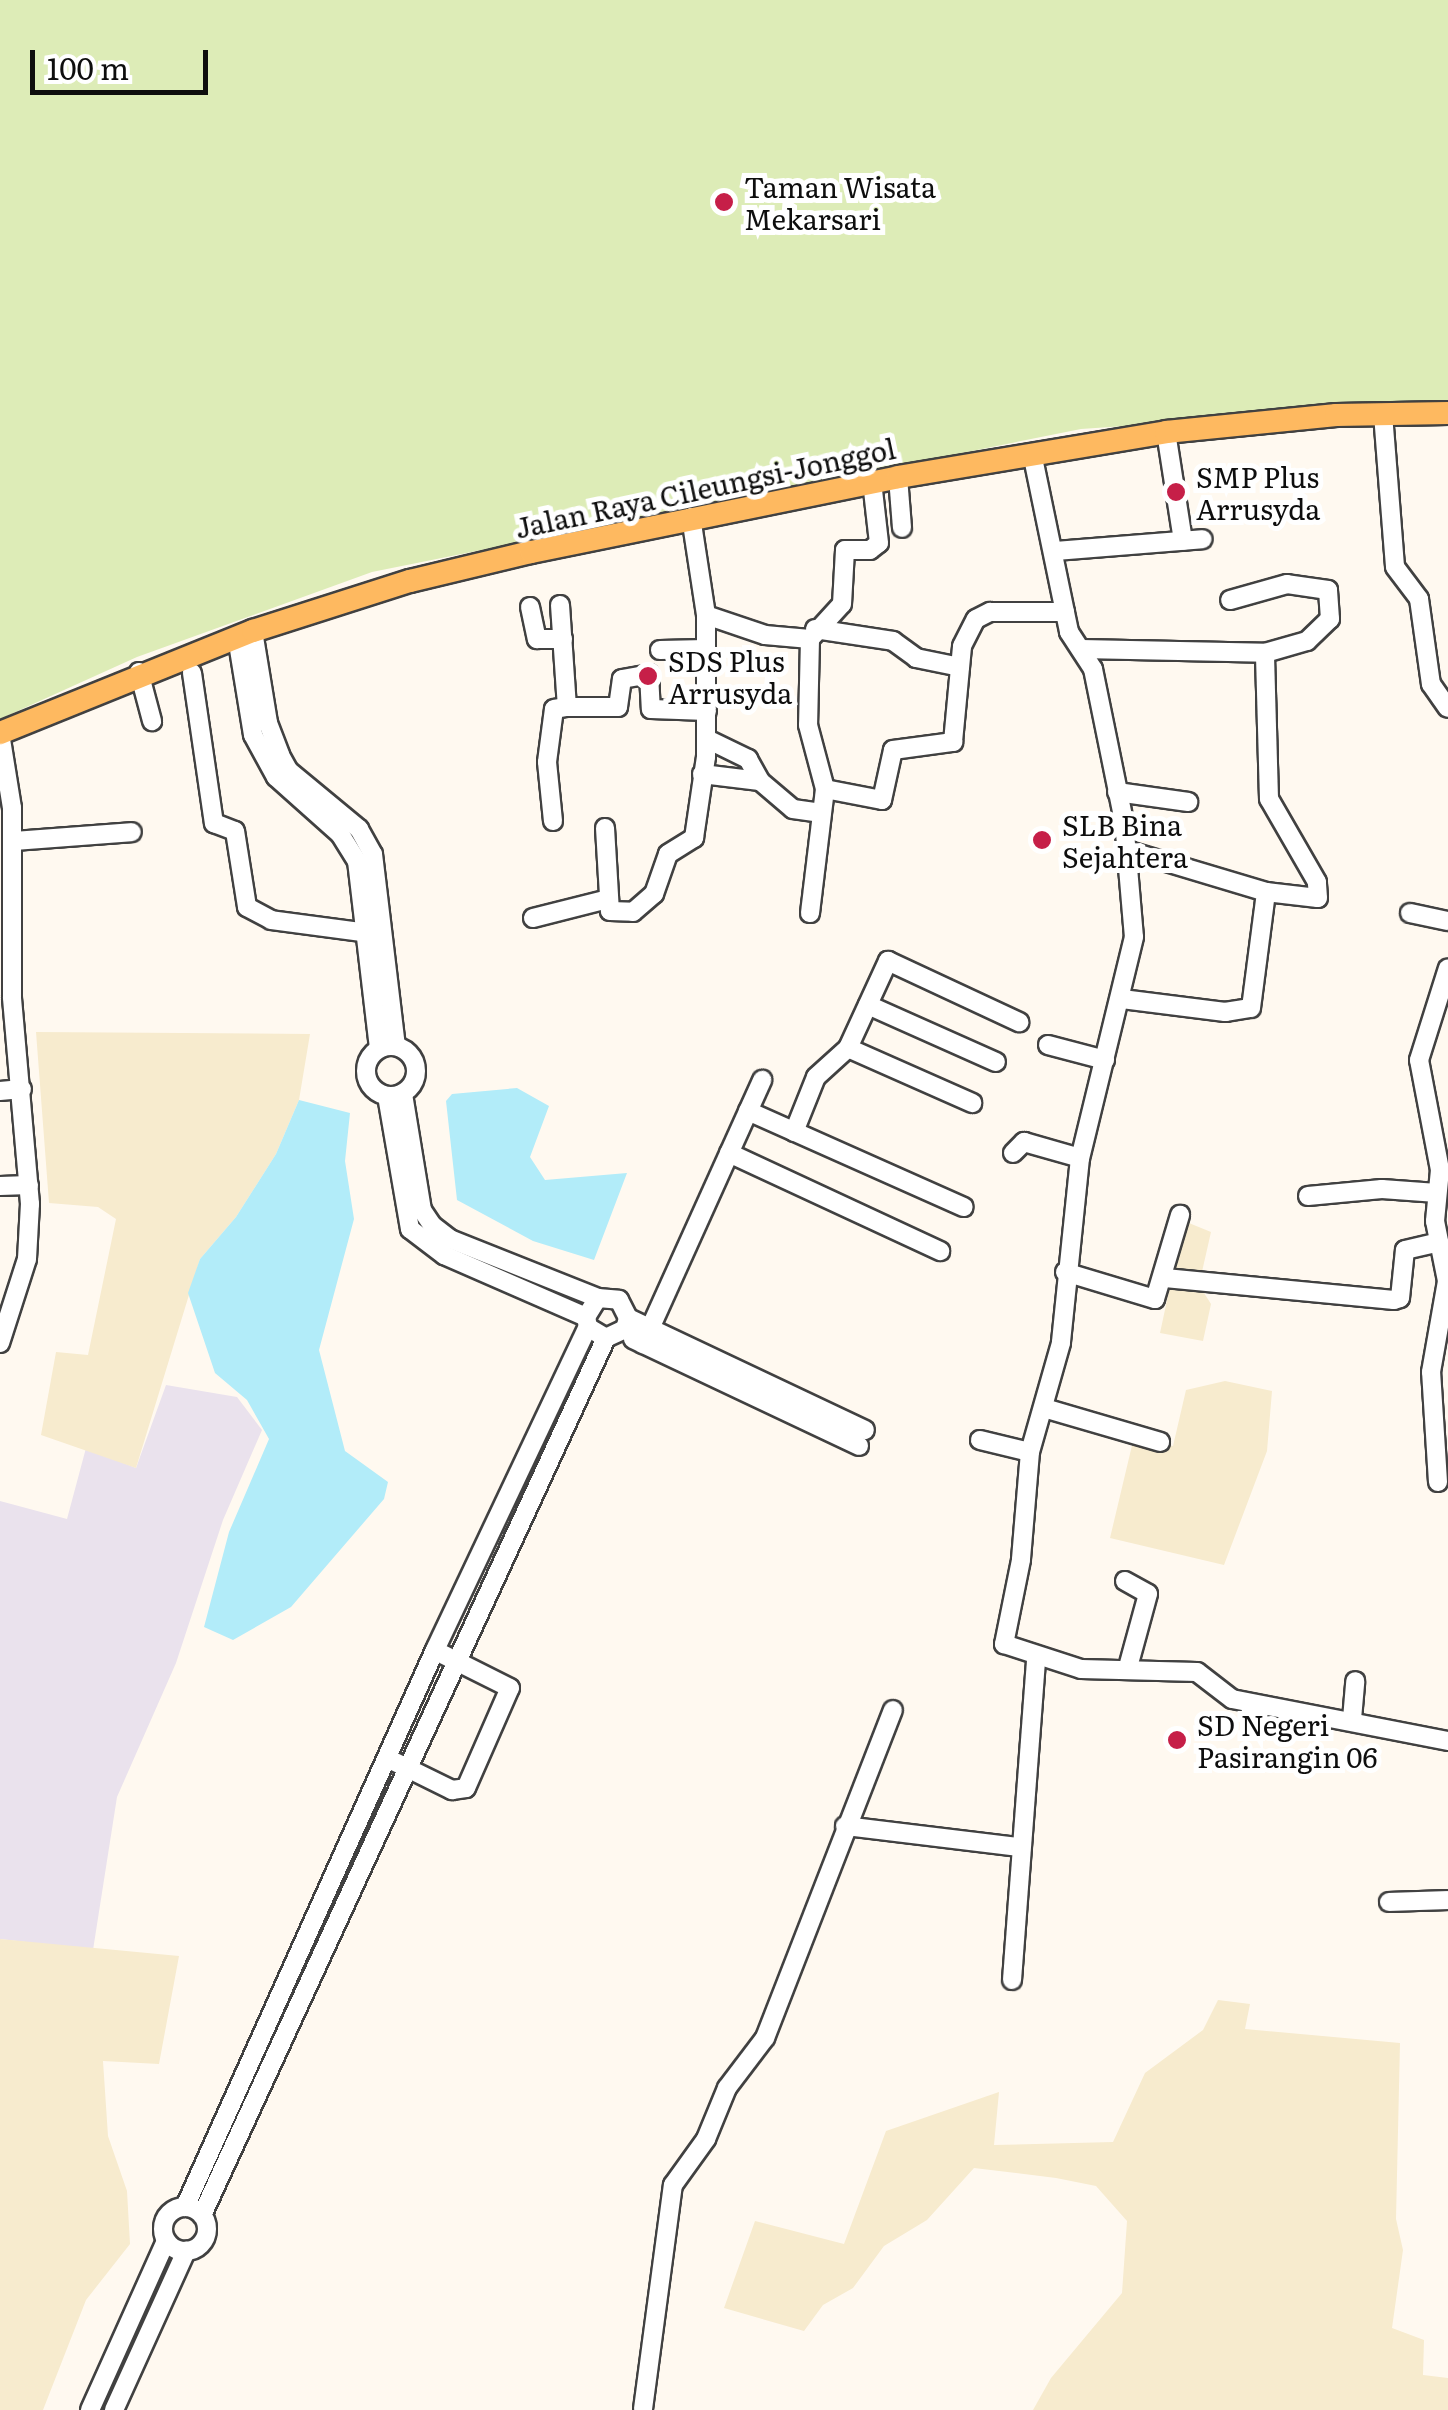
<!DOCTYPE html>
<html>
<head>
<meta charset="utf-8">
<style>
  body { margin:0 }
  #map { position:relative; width:1448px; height:2410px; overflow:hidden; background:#fff9f0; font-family:Literata,serif }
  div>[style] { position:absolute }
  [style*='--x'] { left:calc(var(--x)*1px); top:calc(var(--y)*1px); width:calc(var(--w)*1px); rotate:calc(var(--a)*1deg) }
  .industrial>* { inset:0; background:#eae2ed }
  .farmland>* { inset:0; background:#f7ebce }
  .green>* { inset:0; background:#ddecb7 }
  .water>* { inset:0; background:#b2ecf9 }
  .roads { filter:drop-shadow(2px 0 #414141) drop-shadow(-2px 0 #414141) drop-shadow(0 2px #414141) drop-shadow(0 -2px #414141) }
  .minor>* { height:18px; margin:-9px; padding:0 9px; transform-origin:9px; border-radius:9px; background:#fff }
  .minor>.ring { margin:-9px; padding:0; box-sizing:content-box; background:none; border:18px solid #fff; border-radius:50% }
  .major>* { height:22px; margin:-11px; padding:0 11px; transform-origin:11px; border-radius:11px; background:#feb960 }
  .dots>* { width:28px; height:28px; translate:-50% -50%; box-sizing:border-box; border:5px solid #fff; border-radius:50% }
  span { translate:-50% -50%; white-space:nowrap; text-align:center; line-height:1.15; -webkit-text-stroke:10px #fff; paint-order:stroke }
  .poi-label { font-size:28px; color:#0e0e0e }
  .left { translate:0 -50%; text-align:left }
  .street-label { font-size:28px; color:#0e0e0e }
  .scale { position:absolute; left:30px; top:50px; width:178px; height:45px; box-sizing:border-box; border:5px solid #0e0e0e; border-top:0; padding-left:12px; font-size:30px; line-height:35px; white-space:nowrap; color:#0e0e0e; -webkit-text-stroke:8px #fff; paint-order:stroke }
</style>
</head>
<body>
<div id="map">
  <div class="industrial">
    <i style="clip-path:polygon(166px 1385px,237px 1397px,262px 1430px,223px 1520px,176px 1663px,117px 1797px,93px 1950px,0 1939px,0 1501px,67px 1519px,86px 1448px,136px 1468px)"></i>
  </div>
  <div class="farmland">
    <i style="clip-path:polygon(36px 1032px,310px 1034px,299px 1100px,276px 1154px,236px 1217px,200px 1259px,136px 1468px,41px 1435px,56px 1352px,88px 1355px,116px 1219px,98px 1207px,49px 1203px)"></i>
    <i style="clip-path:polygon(1184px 1221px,1211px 1232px,1199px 1285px,1211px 1304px,1203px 1341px,1160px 1333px)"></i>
    <i style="clip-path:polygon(1225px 1381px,1272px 1391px,1267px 1451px,1224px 1565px,1110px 1538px,1134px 1437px,1173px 1446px,1186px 1390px)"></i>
    <i style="clip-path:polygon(0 1939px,179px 1956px,159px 2064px,103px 2061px,108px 2136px,127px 2191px,130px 2244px,86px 2300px,43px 2410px,0 2410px)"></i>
    <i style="clip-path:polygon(1218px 2000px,1250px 2004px,1245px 2029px,1400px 2043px,1396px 2219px,1403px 2250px,1392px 2328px,1424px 2340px,1423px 2375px,1448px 2378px,1448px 2410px,1033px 2410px,1051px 2378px,1122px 2293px,1127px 2221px,1096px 2186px,1056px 2178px,974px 2168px,927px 2220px,884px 2246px,853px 2288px,823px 2305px,804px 2331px,724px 2308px,755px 2221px,844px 2244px,886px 2131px,999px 2092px,994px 2145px,1113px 2142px,1145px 2073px,1203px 2030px)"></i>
  </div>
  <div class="green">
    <i style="clip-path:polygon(0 0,1448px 0,1448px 404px,1081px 429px,372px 572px,137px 657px,0 719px)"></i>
  </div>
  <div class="water">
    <i style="clip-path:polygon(517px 1088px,549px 1106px,530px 1157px,545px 1180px,627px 1173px,594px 1260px,533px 1241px,457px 1200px,446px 1101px,452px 1094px)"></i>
    <i style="clip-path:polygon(299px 1100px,350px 1113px,345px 1161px,354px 1219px,319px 1350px,345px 1451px,388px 1482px,384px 1499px,291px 1607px,233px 1640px,204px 1627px,229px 1532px,269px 1439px,247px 1400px,215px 1373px,188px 1293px,200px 1259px,236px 1217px,276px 1154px)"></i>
  </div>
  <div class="roads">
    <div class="minor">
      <i style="--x:1383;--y:414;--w:153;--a:85.5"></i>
      <i style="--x:1395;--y:567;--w:40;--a:53"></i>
      <i style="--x:1419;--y:599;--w:86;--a:82"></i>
      <i style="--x:1431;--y:684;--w:29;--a:55"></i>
      <i style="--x:1166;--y:432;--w:110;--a:81.1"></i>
      <i style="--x:1032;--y:453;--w:183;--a:78.3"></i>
      <i style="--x:1069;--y:632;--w:44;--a:57"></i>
      <i style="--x:1093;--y:669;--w:155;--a:78.5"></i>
      <i style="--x:1124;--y:821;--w:116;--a:85.1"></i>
      <i style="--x:1134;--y:937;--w:228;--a:103.7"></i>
      <i style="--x:1080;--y:1158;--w:186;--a:95.9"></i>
      <i style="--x:1061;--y:1343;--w:113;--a:105.9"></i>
      <i style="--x:1030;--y:1452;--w:108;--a:94.8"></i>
      <i style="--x:1021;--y:1560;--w:86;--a:101.4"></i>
      <i style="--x:1004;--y:1644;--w:81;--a:18"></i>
      <i style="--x:1081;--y:1669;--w:116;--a:1.5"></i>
      <i style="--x:1197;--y:1672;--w:44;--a:37.6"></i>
      <i style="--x:1232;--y:1699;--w:220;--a:11"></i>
      <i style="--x:898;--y:477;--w:51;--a:85.5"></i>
      <i style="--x:1055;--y:551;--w:148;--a:-4.6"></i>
      <i style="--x:560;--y:605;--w:102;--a:86.1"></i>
      <i style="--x:567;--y:707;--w:51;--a:0"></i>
      <i style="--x:618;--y:707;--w:28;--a:-82"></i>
      <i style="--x:622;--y:679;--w:27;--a:-10"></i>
      <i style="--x:649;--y:674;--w:35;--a:87"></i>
      <i style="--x:651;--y:709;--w:56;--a:2"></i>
      <i style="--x:530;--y:607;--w:33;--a:78"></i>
      <i style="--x:537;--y:639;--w:26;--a:0"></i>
      <i style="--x:706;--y:615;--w:62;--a:18.7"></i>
      <i style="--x:765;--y:635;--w:45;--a:5.1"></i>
      <i style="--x:810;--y:639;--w:86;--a:91.3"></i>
      <i style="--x:808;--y:725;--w:66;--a:75.1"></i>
      <i style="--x:825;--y:789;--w:125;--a:96.9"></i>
      <i style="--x:815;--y:629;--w:79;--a:8.7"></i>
      <i style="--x:893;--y:641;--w:29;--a:36"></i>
      <i style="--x:916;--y:658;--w:45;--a:11.6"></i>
      <i style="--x:253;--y:631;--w:93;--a:80.7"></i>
      <i style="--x:268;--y:723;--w:34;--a:69"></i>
      <i style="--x:280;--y:755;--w:18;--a:61"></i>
      <i style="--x:289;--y:771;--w:91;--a:39.6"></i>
      <i style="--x:359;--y:829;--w:29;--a:61"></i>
      <i style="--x:373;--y:854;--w:193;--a:83.2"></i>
      <i style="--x:237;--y:637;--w:99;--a:80.7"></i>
      <i style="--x:253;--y:735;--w:48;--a:61.3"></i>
      <i style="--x:276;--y:777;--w:86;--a:41.7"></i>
      <i style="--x:340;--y:834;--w:32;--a:58"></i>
      <i style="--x:357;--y:861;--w:188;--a:83.3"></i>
      <i style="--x:810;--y:639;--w:47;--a:-47.6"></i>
      <i style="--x:842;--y:604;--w:54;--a:-86.8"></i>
      <i style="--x:845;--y:550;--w:25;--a:0"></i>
      <i style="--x:870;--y:550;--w:11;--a:-38"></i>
      <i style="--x:879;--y:543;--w:61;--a:-96.5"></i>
      <i style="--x:1081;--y:649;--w:184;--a:1.2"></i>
      <i style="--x:1265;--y:653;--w:44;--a:-15.9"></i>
      <i style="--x:1307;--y:641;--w:32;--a:-44"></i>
      <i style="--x:1330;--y:619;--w:29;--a:-94"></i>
      <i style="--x:1328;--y:590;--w:41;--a:-171.7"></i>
      <i style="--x:1287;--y:584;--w:59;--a:164.3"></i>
      <i style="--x:660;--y:650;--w:46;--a:-1.2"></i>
      <i style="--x:139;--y:672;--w:51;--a:75.1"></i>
      <i style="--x:192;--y:673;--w:152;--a:81.7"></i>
      <i style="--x:214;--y:823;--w:22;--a:21"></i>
      <i style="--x:235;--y:831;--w:77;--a:81"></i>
      <i style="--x:247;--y:907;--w:27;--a:28"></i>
      <i style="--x:271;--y:920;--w:98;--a:7.6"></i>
      <i style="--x:707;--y:739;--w:46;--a:26"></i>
      <i style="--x:748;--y:759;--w:25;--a:61"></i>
      <i style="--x:760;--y:781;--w:43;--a:40.3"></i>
      <i style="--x:793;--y:809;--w:27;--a:8"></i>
      <i style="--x:702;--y:774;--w:58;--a:6.9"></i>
      <i style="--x:825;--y:789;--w:58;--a:10.9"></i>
      <i style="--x:882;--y:800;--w:51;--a:-77.6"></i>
      <i style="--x:893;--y:750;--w:61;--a:-7.6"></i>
      <i style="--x:953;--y:742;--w:96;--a:-84.6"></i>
      <i style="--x:962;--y:646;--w:30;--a:-63"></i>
      <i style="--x:976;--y:619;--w:16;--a:-27"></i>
      <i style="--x:990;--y:612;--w:75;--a:0"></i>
      <i style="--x:1117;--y:792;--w:72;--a:8"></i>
      <i style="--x:553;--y:821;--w:59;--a:-95.8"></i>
      <i style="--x:547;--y:762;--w:53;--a:-82.5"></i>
      <i style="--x:554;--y:709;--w:13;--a:-9"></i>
      <i style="--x:605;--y:828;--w:83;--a:86.6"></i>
      <i style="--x:610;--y:911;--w:23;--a:2"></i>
      <i style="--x:633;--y:912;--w:28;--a:-41"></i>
      <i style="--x:654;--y:894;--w:42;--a:-70.7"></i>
      <i style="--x:668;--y:854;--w:31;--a:-32"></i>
      <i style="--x:694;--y:838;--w:82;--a:-81.6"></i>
      <i style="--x:706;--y:757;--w:142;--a:-90"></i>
      <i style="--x:706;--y:615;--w:99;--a:-98.7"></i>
      <i style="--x:13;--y:841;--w:119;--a:-4.3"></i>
      <i style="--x:1126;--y:850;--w:146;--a:16.7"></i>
      <i style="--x:1266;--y:892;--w:52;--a:6.6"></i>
      <i style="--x:1318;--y:898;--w:16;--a:-94"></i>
      <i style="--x:1317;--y:882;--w:96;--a:-120"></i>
      <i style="--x:1269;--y:799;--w:146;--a:-91.6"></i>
      <i style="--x:1410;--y:913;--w:39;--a:12"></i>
      <i style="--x:533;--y:918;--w:77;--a:-14.2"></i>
      <i style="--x:1122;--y:999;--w:104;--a:7.2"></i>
      <i style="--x:1225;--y:1012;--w:26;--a:-9"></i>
      <i style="--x:1251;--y:1008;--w:117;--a:-82.6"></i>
      <i style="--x:868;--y:1005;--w:140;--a:24"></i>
      <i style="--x:1048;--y:1045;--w:59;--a:14.7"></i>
      <i class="ring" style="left:366px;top:1046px;width:32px;height:32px"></i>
      <i style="--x:848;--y:1048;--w:136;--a:23.9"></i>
      <i style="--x:0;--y:1091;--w:22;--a:-5"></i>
      <i style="--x:403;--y:1094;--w:118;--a:80.7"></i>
      <i style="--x:422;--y:1210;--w:18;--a:56"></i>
      <i style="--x:432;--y:1225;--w:23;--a:38"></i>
      <i style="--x:450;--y:1239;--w:159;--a:21.7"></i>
      <i style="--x:387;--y:1096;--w:135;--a:80.2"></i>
      <i style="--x:410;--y:1229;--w:43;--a:37.4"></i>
      <i style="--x:444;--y:1255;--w:155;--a:23.6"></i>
      <i style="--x:748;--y:1111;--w:236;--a:24"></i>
      <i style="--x:794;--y:1132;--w:59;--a:-68.2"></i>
      <i style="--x:816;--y:1077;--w:43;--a:-42.2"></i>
      <i style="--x:848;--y:1048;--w:96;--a:-65.3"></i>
      <i style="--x:888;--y:961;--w:145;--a:25"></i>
      <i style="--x:729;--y:1153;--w:233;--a:24.9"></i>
      <i style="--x:1013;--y:1153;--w:16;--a:-45"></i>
      <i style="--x:1024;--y:1142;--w:58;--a:15.9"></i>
      <i style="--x:0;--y:1186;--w:29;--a:-2"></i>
      <i style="--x:1308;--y:1196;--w:74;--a:-5.4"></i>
      <i style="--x:1382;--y:1189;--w:55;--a:4.2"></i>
      <i style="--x:1065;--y:1272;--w:94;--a:16.7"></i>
      <i style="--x:1155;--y:1299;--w:88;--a:-73.4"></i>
      <i style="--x:1165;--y:1278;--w:230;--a:5.5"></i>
      <i style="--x:1394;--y:1300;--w:6;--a:-18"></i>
      <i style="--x:1400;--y:1298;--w:48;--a:-84.1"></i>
      <i style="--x:1405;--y:1250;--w:35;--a:-13"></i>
      <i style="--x:628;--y:1318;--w:11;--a:105"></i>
      <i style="--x:625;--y:1329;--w:21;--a:155"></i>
      <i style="--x:606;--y:1338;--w:21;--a:-149"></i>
      <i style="--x:588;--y:1327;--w:10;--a:-101"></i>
      <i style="--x:586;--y:1317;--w:22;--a:-58"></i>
      <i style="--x:598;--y:1298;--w:21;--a:5"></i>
      <i style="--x:619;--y:1300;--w:20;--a:63"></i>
      <i style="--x:628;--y:1318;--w:262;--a:25.3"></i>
      <i style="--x:633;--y:1339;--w:250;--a:25.3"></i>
      <i style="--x:0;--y:1343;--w:88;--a:-72.2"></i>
      <i style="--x:27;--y:1259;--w:55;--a:-86.9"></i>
      <i style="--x:30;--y:1204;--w:208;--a:-95"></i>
      <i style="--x:12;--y:997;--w:189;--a:-90"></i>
      <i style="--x:12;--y:808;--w:76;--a:-99.1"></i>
      <i style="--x:643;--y:1344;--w:290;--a:-65.7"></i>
      <i style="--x:1044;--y:1408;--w:121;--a:16.3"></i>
      <i style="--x:980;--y:1440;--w:51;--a:13.5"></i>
      <i style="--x:1438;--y:1482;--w:110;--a:-93.6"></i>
      <i style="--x:1431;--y:1372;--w:92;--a:-80"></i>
      <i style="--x:1447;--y:1281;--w:61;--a:-101.3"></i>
      <i style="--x:1435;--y:1221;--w:51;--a:-84.4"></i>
      <i style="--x:1440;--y:1170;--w:112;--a:-100.8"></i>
      <i style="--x:1419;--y:1060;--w:96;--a:-72.5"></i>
      <i style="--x:1125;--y:1581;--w:26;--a:29"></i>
      <i style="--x:1148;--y:1594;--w:76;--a:105.3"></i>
      <i style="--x:1352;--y:1719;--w:38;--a:-85"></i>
      <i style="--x:393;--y:1761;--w:66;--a:26.2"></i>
      <i style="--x:452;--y:1790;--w:14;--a:-8"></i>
      <i style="--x:466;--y:1788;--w:109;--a:-66.3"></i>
      <i style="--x:510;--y:1688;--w:74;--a:-153.4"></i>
      <i style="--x:845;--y:1826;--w:175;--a:6.9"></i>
      <i style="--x:1389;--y:1902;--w:59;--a:-1.9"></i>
      <i style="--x:1012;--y:1980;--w:323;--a:-85.7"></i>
      <i style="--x:185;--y:2207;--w:611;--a:-65.83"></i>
      <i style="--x:435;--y:1650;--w:357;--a:-64.7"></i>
      <i class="ring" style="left:163px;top:2207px;width:26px;height:26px"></i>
      <i style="--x:202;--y:2215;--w:966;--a:-65.27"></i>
      <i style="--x:643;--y:2409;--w:226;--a:-82.4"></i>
      <i style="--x:673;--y:2185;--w:57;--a:-54.3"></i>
      <i style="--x:706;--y:2139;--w:55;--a:-67.6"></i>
      <i style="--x:727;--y:2088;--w:63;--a:-52.8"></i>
      <i style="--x:765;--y:2038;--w:352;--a:-68.7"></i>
      <i style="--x:90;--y:2410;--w:185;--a:-65.8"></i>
      <i style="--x:114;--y:2410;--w:175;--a:-65.6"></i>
    </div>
    <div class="major">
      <i style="--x:0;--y:733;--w:273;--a:-22"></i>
      <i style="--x:253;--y:631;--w:165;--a:-17.7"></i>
      <i style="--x:410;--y:581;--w:124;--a:-13.5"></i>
      <i style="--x:531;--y:552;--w:375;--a:-11.5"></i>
      <i style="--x:898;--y:477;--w:272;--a:-9.5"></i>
      <i style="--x:1166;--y:432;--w:171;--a:-5.7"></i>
      <i style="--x:1336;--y:415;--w:112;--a:-1"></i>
    </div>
  </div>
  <div class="dots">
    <i style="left:724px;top:202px;background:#c61f48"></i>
    <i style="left:1176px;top:492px;background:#c61f48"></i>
    <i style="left:648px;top:676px;background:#c61f48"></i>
    <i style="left:1042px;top:840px;background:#c61f48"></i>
    <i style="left:1177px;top:1740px;background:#c61f48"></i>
  </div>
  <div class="poi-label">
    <span class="left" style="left:744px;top:202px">Taman Wisata<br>Mekarsari</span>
    <span class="left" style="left:1196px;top:492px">SMP Plus<br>Arrusyda</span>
    <span class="left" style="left:668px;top:676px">SDS Plus<br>Arrusyda</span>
    <span class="left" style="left:1062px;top:840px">SLB Bina<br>Sejahtera</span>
    <span class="left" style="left:1197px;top:1740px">SD Negeri<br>Pasirangin 06</span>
  </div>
  <div class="street-label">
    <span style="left:705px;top:487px;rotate:-12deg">Jalan Raya Cileungsi-Jonggol</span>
  </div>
  <div class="scale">100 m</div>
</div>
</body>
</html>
